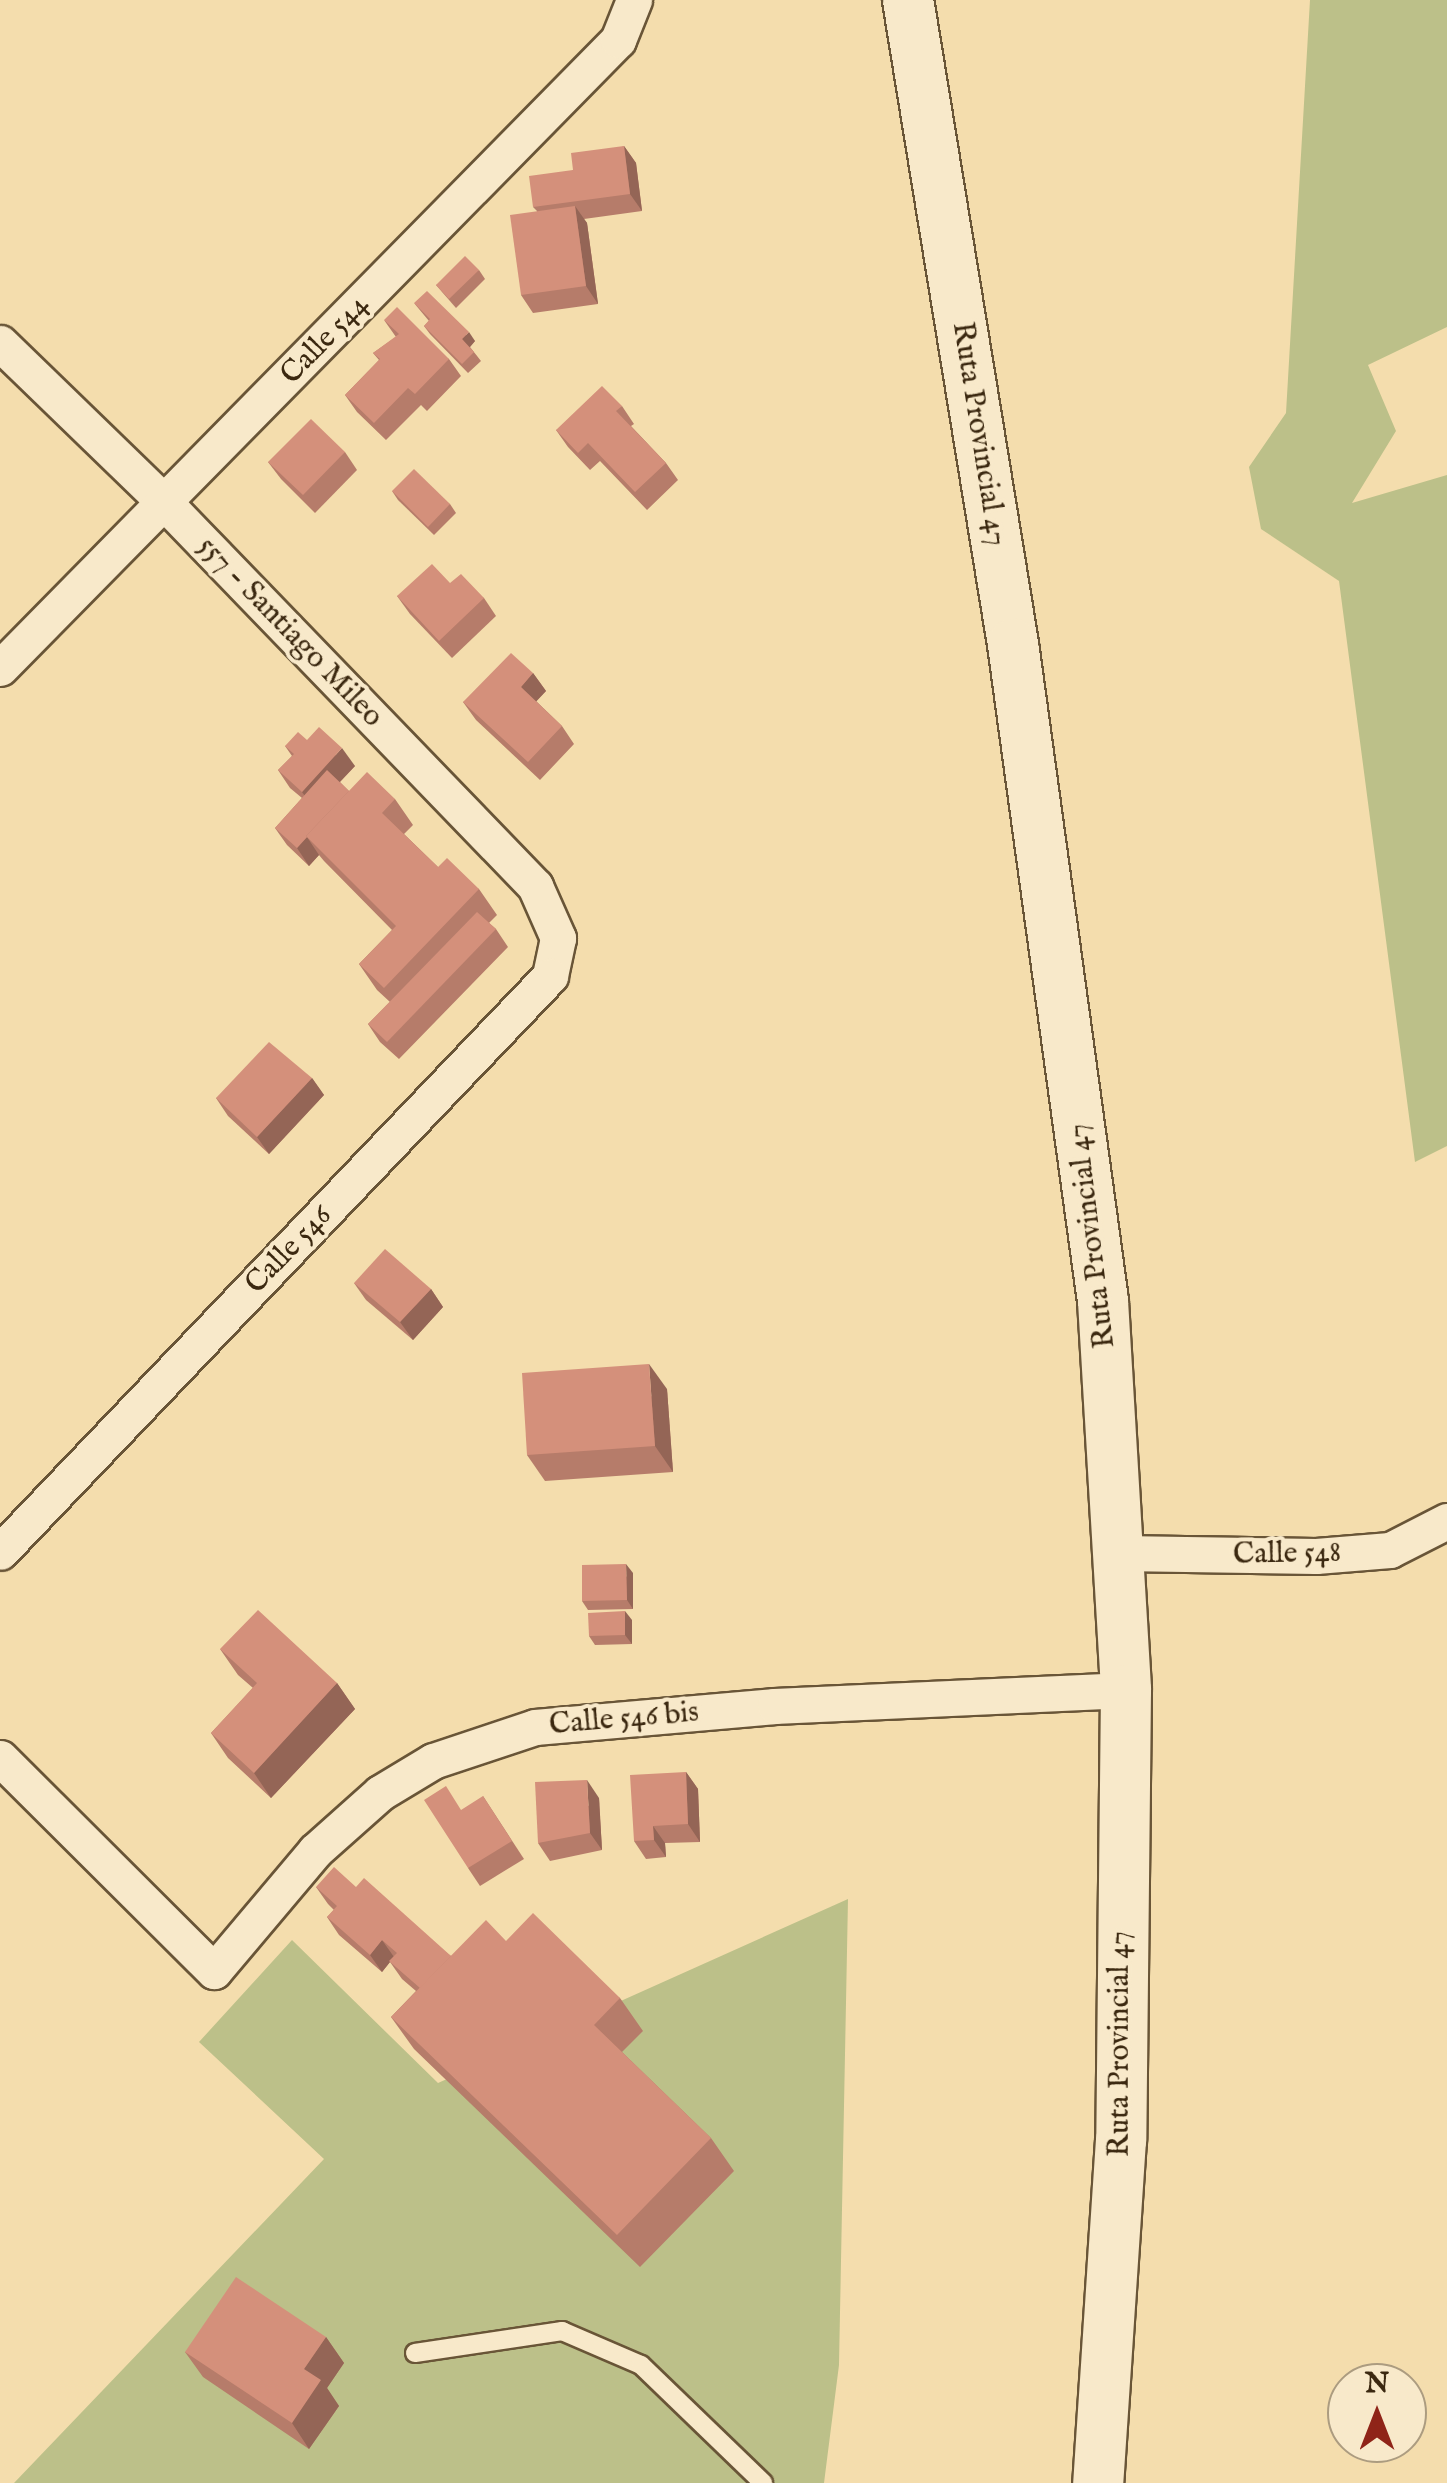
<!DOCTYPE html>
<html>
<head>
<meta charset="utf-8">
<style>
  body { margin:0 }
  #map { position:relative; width:1447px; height:2483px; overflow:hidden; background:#f4ddad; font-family:"IM FELL English",serif }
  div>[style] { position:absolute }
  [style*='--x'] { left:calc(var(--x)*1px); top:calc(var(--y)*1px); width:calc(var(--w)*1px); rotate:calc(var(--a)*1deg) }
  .green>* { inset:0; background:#bcc089 }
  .roads { filter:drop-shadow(2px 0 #695537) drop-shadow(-2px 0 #695537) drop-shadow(0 2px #695537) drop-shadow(0 -2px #695537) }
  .lane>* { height:18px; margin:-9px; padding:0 9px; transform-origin:9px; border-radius:9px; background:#f8e9ca }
  .street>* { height:35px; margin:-17.5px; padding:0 17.5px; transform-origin:17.5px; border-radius:17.5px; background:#f8e9ca }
  .secondary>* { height:50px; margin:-25px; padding:0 25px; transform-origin:25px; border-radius:25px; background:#f8e9ca }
  .wall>* { inset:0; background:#b67c6a }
  .shaded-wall>* { inset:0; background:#946556 }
  .building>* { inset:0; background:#d4907b }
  span { translate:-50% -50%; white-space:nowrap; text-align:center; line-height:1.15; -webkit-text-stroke:8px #f8e9ca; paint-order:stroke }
  .street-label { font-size:30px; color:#3b2810 }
  .north { position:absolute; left:1327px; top:2363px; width:100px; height:100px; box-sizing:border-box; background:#f8e9ca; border:2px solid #ac9c80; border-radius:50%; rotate:0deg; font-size:28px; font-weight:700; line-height:40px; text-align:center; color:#3b2810 }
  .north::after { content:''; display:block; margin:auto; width:35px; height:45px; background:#8f2418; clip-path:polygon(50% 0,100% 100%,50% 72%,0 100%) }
</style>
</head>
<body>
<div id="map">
  <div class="green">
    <i style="clip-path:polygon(1310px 0,1447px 0,1447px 327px,1368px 365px,1396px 431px,1352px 503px,1447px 475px,1447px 1146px,1415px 1162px,1339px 581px,1261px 529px,1249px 467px,1286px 413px)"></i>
    <i style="clip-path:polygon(848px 1899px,839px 2365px,824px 2483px,14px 2483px,324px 2159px,199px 2042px,292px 1940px,438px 2083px)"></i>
  </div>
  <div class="roads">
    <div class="lane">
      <i style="--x:415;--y:2353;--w:149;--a:-8.5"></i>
      <i style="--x:562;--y:2331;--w:86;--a:23.3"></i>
      <i style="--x:641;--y:2365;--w:170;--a:44"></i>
    </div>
    <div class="street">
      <i style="--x:0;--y:343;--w:230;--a:44.1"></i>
      <i style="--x:165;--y:503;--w:533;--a:45.99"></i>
      <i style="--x:535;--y:886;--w:57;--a:66.1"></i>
      <i style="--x:558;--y:938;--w:39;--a:102"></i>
      <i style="--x:550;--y:976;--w:796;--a:133.68"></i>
      <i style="--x:0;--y:668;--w:881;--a:-45.46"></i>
      <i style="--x:618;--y:40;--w:43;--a:-68.2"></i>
      <i style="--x:1120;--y:1553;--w:196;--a:0.9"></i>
      <i style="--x:1316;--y:1556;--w:74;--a:-4.6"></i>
      <i style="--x:1390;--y:1550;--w:64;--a:-27"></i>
      <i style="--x:0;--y:1758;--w:302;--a:44.9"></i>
      <i style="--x:214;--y:1971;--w:157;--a:-49.9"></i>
      <i style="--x:315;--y:1851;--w:87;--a:-41.7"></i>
      <i style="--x:380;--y:1793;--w:62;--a:-31.1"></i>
      <i style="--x:433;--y:1761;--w:108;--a:-18.4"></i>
      <i style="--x:535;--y:1727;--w:241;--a:-5"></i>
      <i style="--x:775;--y:1706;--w:351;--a:-2.6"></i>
    </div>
    <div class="secondary">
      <i style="--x:908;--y:0;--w:653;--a:80.74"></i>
      <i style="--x:1013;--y:644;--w:663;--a:82.2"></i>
      <i style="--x:1103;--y:1301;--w:390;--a:86.6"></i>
      <i style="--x:1126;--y:1690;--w:450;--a:90.6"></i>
      <i style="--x:1121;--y:2140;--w:344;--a:93.8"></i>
    </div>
  </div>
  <div class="wall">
    <i style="clip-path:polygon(624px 146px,636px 163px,642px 211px,584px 219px,587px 223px,598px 304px,533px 313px,521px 295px,537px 211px,533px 207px,573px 170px)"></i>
    <i style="clip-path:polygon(479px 270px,485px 279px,456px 308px,436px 285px)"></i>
    <i style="clip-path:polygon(414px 303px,475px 341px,470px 347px,481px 361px,468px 373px,430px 334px,424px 326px,429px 321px)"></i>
    <i style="clip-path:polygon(384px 320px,449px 359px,461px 376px,427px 411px,421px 405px,386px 440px,357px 412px,345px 395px,379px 360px,373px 353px,396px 337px)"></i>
    <i style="clip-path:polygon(622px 406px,634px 424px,631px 426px,666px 463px,678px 480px,647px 510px,600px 461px,590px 470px,568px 447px,556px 430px)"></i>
    <i style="clip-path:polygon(345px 452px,357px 470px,315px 513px,281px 479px,268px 462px)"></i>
    <i style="clip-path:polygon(392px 491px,450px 504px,456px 513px,434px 535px,398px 500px)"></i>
    <i style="clip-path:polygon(450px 583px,484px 598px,496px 616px,452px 658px,410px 614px,397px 596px)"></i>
    <i style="clip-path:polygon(533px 673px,546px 691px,536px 701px,562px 726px,574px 744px,540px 780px,476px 720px,463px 702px)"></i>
    <i style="clip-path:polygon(307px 740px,355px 766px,340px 782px,349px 791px,395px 799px,413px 825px,404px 834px,438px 867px,479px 889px,497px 915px,489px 923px,496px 929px,508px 947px,399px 1059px,380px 1042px,368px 1024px,390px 1002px,377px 990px,359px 964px,392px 930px,324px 861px,319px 855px,309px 866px,287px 845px,275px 828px,302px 798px,290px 788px,278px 770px,292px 756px,285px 746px)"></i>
    <i style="clip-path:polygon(312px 1078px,324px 1095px,269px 1154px,228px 1116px,216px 1098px)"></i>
    <i style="clip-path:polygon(354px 1283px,431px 1289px,443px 1307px,413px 1340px,366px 1300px)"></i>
    <i style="clip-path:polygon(667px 1389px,673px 1472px,545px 1481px,527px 1455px)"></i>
    <i style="clip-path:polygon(633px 1573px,633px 1609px,588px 1610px,582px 1601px)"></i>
    <i style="clip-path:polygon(632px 1620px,632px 1644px,595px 1645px,589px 1636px)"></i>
    <i style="clip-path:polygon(220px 1649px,337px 1683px,355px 1709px,271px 1798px,228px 1758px,211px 1733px,253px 1688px,238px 1675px)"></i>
    <i style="clip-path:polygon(686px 1772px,698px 1789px,700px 1842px,665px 1843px,666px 1857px,646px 1859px,634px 1841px)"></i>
    <i style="clip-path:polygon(483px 1796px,524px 1859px,480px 1886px,468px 1868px)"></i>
    <i style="clip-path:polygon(599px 1798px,602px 1850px,550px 1861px,538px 1843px)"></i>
    <i style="clip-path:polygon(316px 1887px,356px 1887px,451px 1956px,506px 1941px,620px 1998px,643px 2031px,622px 2052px,711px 2138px,734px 2171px,640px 2267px,414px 2049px,391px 2017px,416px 1991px,402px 1979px,390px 1962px,382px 1972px,339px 1935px,327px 1917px,334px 1910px,328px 1904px)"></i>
    <i style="clip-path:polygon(326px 2337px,344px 2363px,327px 2388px,339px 2406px,309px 2449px,203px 2377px,185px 2352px)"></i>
  </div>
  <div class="shaded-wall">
    <i style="clip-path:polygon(624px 146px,636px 163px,642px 211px,630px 194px)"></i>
    <i style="clip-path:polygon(575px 206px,587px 223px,598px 304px,586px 286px)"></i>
    <i style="clip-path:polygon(469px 332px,475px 341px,469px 348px,462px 339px)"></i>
    <i style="clip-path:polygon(533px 673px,546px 691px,533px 705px,521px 687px)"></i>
    <i style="clip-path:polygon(342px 748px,355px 766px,314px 809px,302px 792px)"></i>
    <i style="clip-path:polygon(307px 837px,319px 855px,309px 866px,297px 848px)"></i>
    <i style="clip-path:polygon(312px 1078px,324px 1095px,269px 1154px,257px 1137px)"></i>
    <i style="clip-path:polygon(431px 1289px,443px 1307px,413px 1340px,400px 1322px)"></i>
    <i style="clip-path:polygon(649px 1364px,667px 1389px,673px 1472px,655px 1446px)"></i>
    <i style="clip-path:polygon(626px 1564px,633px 1573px,633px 1609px,627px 1600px)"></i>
    <i style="clip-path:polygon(625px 1611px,632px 1620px,632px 1644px,625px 1635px)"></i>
    <i style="clip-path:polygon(337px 1683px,355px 1709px,271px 1798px,254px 1773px)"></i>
    <i style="clip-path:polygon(686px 1772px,698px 1789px,700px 1842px,688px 1824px)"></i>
    <i style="clip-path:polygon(587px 1780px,599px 1798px,602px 1850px,590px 1833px)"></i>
    <i style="clip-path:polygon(653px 1826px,665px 1843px,666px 1857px,654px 1840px)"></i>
    <i style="clip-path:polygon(382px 1940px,394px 1957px,382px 1972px,370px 1955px)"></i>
    <i style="clip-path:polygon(326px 2337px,344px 2363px,327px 2388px,339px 2406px,309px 2449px,292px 2423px,304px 2369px)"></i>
  </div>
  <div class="building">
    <i style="clip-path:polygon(624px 146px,630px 194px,533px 207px,529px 176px,573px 170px,571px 153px)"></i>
    <i style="clip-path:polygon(575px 206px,586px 286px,521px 295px,510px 215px)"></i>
    <i style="clip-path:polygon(465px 256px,479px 270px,449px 299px,436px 285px)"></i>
    <i style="clip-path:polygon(427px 291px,469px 332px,462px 339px,474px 352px,462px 364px,424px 326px,430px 319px,414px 303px)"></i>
    <i style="clip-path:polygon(397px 307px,449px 359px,415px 394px,408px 388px,374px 423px,345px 395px,380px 359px,373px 353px,399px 334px,384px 320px)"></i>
    <i style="clip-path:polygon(602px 386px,622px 406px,616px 411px,666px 463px,635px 492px,588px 443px,578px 453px,556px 430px)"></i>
    <i style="clip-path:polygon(311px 419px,345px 452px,303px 495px,268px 462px)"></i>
    <i style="clip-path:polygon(414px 469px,450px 504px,428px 527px,392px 491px)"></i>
    <i style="clip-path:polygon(432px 564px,450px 583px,461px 574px,484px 598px,439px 641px,397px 596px)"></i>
    <i style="clip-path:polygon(511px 653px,533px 673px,521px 687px,562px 726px,528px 762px,463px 702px)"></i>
    <i style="clip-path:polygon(319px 727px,342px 748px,302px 792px,278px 770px,294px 754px,285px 746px,298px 732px,307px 740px)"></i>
    <i style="clip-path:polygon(327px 770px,349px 791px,306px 836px,307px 837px,297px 848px,275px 828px)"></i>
    <i style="clip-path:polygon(367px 772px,395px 799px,382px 813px,438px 867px,447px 858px,479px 889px,384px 988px,359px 964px,396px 926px,306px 836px)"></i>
    <i style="clip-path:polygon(477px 912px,496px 929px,387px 1042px,368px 1024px)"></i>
    <i style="clip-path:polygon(269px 1042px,312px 1078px,257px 1137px,216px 1098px)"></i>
    <i style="clip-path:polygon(385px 1249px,431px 1289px,400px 1322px,354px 1283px)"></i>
    <i style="clip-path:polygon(649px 1364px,655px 1446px,527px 1455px,522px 1373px)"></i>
    <i style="clip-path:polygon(626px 1564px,627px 1600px,582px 1601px,582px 1565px)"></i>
    <i style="clip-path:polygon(258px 1610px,337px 1683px,254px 1773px,211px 1733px,257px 1683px,220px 1649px)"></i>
    <i style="clip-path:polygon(625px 1611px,625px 1635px,589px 1636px,588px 1613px)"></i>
    <i style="clip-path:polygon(686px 1772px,688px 1824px,653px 1826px,654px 1840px,634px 1841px,630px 1775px)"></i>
    <i style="clip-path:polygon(587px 1780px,590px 1833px,538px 1843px,535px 1782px)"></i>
    <i style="clip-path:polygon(446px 1786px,461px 1810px,483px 1796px,512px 1841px,468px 1868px,424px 1800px)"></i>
    <i style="clip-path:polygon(334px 1867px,356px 1887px,364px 1878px,451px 1956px,420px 1988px,389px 1961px,397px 1953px,382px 1940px,370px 1955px,327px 1917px,337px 1906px,316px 1887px)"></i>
    <i style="clip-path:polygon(533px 1913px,620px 1998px,594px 2025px,711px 2138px,617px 2235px,391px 2017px,486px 1920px,506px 1941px)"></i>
    <i style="clip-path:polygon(236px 2277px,326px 2337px,304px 2369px,321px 2380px,292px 2423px,185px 2352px)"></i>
  </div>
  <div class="street-label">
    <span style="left:325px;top:340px;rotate:-46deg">Calle 544</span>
    <span style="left:979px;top:434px;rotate:81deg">Ruta Provincial 47</span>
    <span style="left:290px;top:632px;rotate:46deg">557 - Santiago Mileo</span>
    <span style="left:1092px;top:1236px;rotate:-97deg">Ruta Provincial 47</span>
    <span style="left:289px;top:1250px;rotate:-46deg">Calle 546</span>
    <span style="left:1287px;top:1554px;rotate:-1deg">Calle 548</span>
    <span style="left:624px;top:1719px;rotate:-5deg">Calle 546 bis</span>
    <span style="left:1120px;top:2044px;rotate:-90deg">Ruta Provincial 47</span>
  </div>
  <div class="north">N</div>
</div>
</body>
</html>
